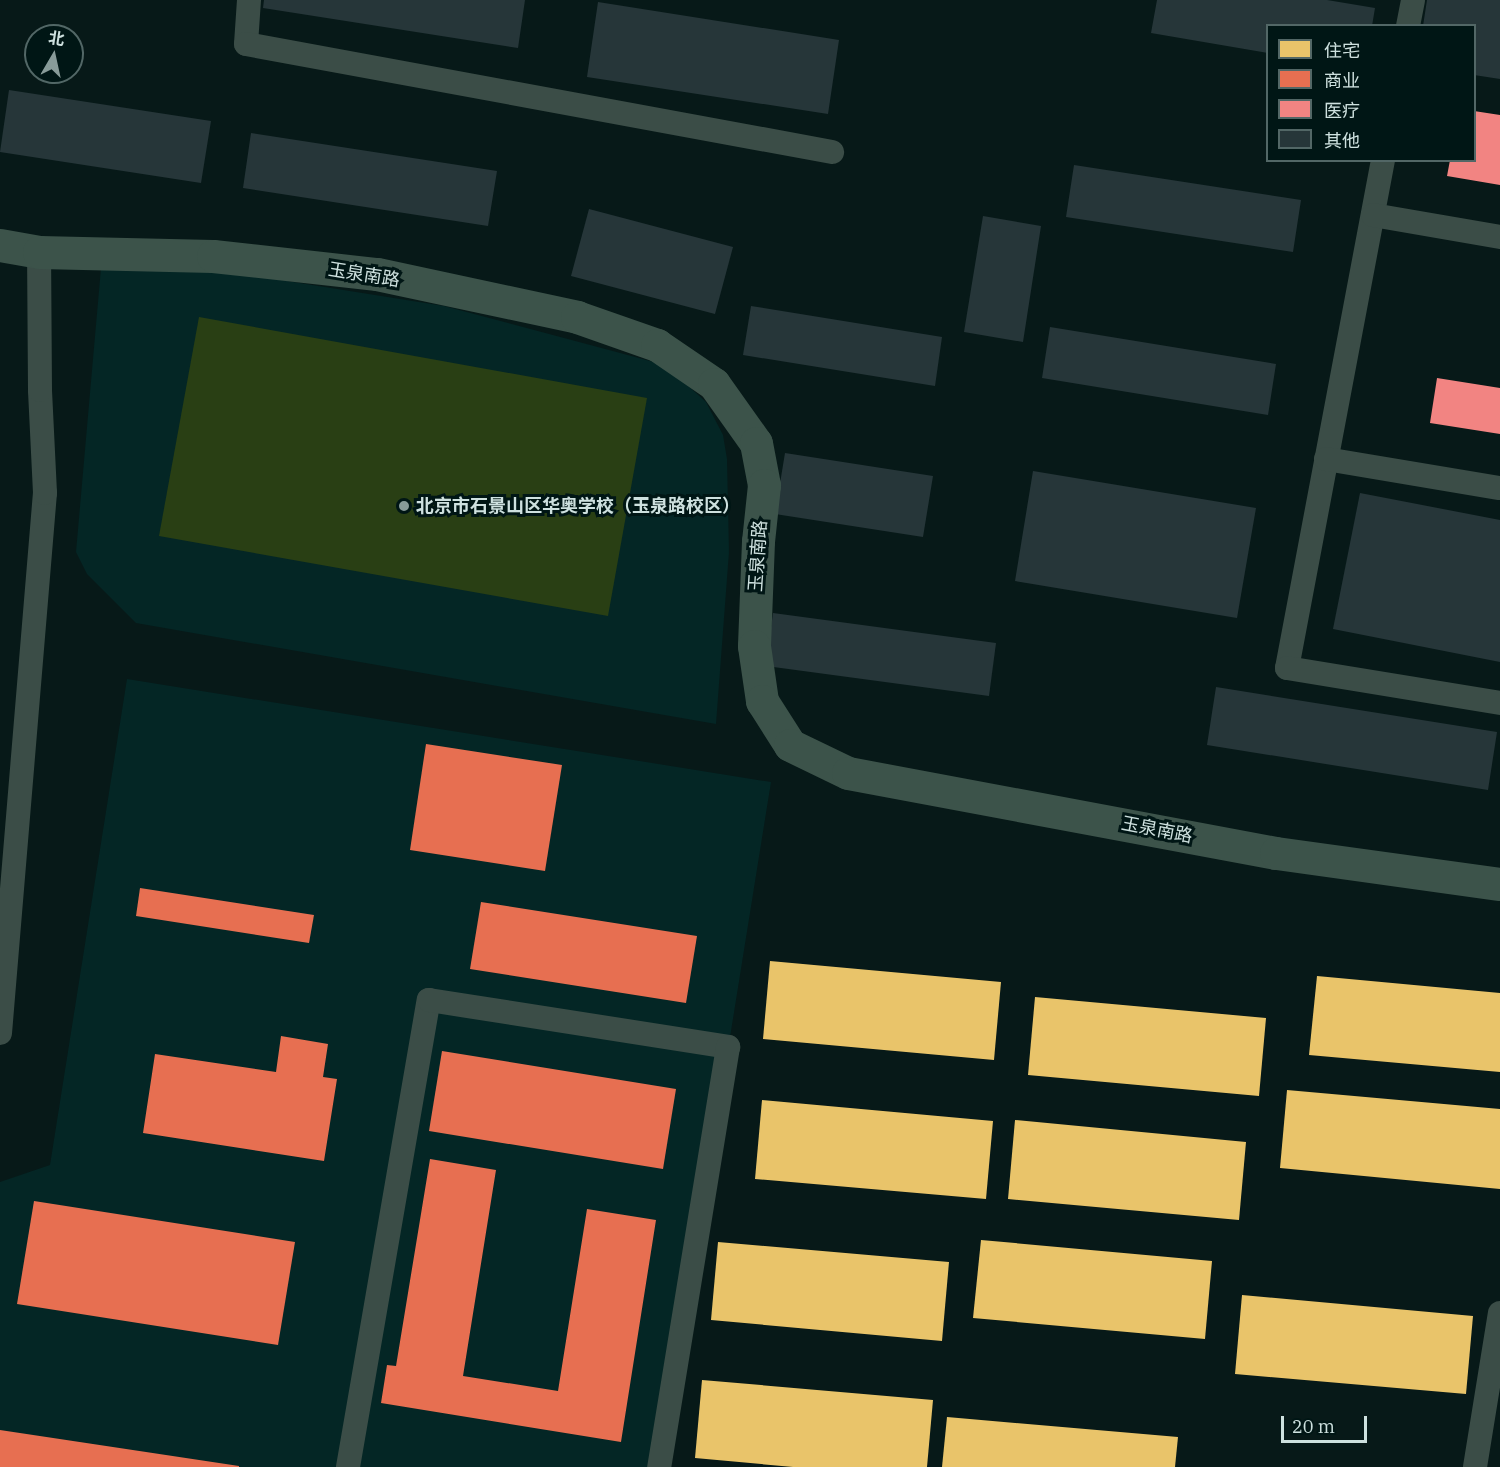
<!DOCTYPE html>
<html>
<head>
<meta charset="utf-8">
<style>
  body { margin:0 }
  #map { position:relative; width:1500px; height:1467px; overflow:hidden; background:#071918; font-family:"IBM Plex Serif","Noto Sans SC",serif }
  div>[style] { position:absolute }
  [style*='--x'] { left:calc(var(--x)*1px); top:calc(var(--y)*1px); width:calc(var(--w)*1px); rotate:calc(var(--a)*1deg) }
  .built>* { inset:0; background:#042625 }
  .green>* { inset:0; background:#293f14 }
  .homes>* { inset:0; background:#e9c46a }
  .shops>* { inset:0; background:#e76f51 }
  .health>* { inset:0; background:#f28482 }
  .building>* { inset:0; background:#263639 }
  .street>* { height:24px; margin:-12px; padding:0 12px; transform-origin:12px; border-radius:12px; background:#3b4d47 }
  .secondary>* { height:33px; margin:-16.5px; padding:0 16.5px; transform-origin:16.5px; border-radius:16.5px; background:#3c534a }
  .dots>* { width:16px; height:16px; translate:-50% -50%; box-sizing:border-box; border:3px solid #001615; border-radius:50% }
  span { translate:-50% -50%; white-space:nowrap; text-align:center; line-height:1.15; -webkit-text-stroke:6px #001615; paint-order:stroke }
  .street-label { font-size:18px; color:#cee1df }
  .poi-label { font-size:18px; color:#cee1df; font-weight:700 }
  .left { translate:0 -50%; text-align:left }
  .legend { position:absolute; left:1266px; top:24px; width:210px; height:138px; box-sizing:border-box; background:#001615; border:2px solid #526766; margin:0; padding:8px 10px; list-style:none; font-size:18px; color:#cee1df }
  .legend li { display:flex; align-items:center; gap:12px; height:30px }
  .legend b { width:30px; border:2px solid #526766 }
  .north { position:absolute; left:24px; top:24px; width:60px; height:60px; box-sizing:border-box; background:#001615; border:2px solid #526766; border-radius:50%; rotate:9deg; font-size:16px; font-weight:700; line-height:24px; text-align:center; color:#cee1df }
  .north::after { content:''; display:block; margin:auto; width:21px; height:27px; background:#889b99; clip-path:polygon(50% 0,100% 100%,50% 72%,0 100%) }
  .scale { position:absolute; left:1281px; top:1416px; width:86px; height:27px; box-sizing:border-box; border:3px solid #cee1df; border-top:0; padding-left:8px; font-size:18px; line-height:21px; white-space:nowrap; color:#cee1df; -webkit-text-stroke:4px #001615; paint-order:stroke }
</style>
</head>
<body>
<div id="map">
  <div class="built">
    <i style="clip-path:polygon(101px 268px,218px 270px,444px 306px,665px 365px,706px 402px,723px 435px,727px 459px,729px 552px,716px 724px,136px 623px,87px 574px,76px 552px)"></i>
    <i style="clip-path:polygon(127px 679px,771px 782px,661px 1467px,0 1467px,0 1182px,50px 1165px)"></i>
  </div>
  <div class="green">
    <i style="clip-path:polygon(199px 317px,647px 398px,608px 616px,159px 536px)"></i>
  </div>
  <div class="homes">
    <i style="clip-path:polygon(770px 961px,1001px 982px,994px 1060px,763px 1039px)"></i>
    <i style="clip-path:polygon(1317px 976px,1500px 993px,1500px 1072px,1309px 1055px)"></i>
    <i style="clip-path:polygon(1035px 997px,1266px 1018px,1259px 1096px,1028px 1075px)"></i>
    <i style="clip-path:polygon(1287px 1090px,1500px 1109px,1500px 1189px,1280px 1168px)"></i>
    <i style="clip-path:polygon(762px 1100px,993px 1121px,986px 1199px,755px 1179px)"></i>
    <i style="clip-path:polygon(1015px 1120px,1246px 1142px,1239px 1220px,1008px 1199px)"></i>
    <i style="clip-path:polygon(981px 1240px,1212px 1261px,1205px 1339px,973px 1318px)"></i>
    <i style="clip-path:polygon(718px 1242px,949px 1262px,942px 1341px,711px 1320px)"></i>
    <i style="clip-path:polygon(1242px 1295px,1473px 1316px,1466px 1394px,1235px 1374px)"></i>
    <i style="clip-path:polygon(702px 1380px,933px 1400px,927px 1467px,793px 1467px,695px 1458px)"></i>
    <i style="clip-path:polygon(947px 1417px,1178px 1437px,1175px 1467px,942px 1467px)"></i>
  </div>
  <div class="shops">
    <i style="clip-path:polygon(426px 744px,562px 765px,545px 871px,410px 850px)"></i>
    <i style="clip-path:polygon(140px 888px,314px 915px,309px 943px,136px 916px)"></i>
    <i style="clip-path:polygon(481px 902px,697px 936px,686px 1003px,470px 969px)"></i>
    <i style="clip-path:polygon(281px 1036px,328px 1044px,323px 1077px,337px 1079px,324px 1161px,143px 1133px,155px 1054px,276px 1072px)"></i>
    <i style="clip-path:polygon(442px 1051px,676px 1089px,663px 1169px,429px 1131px)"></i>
    <i style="clip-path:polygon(430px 1159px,496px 1170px,463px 1376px,558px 1391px,587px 1209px,656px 1220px,621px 1442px,381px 1403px,387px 1365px,396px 1366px)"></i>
    <i style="clip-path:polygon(34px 1201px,295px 1242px,278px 1345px,17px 1304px)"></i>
    <i style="clip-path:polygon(0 1430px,239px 1466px,239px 1467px,0 1467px)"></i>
  </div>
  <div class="health">
    <i style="clip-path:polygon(1474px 111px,1500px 115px,1500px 185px,1447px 176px,1450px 160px,1474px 160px)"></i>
    <i style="clip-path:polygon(1437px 378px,1500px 388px,1500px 434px,1430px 423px)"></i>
  </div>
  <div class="building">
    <i style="clip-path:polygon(264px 0,525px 0,518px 48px,263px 8px)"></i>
    <i style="clip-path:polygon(1157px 0,1327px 0,1375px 8px,1372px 26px,1268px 26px,1268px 53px,1151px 33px)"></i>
    <i style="clip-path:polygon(1427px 0,1500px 0,1500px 79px,1474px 75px,1474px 26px,1423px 26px)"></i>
    <i style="clip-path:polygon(598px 2px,839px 40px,828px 114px,587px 77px)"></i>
    <i style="clip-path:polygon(9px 90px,211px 121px,201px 183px,0 152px)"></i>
    <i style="clip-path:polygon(251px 133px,497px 171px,488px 226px,243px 188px)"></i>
    <i style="clip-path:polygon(1074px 165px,1301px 200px,1293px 252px,1066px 217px)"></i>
    <i style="clip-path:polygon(589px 209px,733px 247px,715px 314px,571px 276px)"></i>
    <i style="clip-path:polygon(983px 216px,1041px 226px,1023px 342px,964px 332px)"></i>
    <i style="clip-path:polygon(751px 306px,942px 337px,935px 386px,743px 355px)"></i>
    <i style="clip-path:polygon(1050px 327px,1276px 364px,1268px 415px,1042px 378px)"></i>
    <i style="clip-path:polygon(785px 453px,933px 476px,923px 537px,775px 514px)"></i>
    <i style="clip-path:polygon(1033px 471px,1256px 508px,1237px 618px,1015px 581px)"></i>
    <i style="clip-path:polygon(1360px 493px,1500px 520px,1500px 662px,1333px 629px)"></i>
    <i style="clip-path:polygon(773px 613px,996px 643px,989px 696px,766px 666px)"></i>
    <i style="clip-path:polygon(1216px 687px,1497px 732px,1488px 790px,1207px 745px)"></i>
  </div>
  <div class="street">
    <i style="--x:249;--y:0;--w:44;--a:93.9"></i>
    <i style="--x:246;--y:44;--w:596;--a:10.44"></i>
    <i style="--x:1408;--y:26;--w:26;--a:-79"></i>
    <i style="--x:1383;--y:160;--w:517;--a:100.7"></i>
    <i style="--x:1287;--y:668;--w:216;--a:9.3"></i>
    <i style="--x:1373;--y:215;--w:129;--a:9.8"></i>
    <i style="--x:1326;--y:459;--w:176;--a:9.5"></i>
    <i style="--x:0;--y:1033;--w:542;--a:-85.24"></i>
    <i style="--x:45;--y:493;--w:103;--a:-92.8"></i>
    <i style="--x:40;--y:390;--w:138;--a:-90.4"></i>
    <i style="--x:348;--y:1467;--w:474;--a:-80.2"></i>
    <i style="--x:429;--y:1000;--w:303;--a:8.9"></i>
    <i style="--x:728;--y:1047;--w:426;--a:99.3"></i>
    <i style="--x:1475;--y:1467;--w:156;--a:-80.8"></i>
  </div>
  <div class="secondary">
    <i style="--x:0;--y:245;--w:40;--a:10"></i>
    <i style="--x:39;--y:252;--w:174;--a:1.3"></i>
    <i style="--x:213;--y:256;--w:165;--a:6.3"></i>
    <i style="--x:377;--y:274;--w:205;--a:12.1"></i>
    <i style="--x:577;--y:317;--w:85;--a:19.3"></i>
    <i style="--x:657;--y:345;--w:69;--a:34.4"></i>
    <i style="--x:714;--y:384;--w:72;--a:54.6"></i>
    <i style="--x:756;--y:443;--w:43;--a:79.2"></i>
    <i style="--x:764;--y:485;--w:56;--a:96.1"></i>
    <i style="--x:758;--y:541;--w:105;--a:92.2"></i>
    <i style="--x:754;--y:646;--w:56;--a:81.7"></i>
    <i style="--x:762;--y:701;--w:52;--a:57.5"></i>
    <i style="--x:790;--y:745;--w:64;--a:25.8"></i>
    <i style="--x:848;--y:773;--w:435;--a:10.6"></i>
    <i style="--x:1276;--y:853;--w:226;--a:7.9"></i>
  </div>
  <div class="dots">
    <i style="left:404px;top:506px;background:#889b99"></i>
  </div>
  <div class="street-label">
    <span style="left:364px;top:275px;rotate:9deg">玉泉南路</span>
    <span style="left:758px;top:556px;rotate:-86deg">玉泉南路</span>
    <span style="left:1157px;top:830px;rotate:11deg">玉泉南路</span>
  </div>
  <div class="poi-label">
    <span class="left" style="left:416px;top:506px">北京市石景山区华奥学校（玉泉路校区）</span>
  </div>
  <ul class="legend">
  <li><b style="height:16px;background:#e9c46a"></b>住宅</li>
  <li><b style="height:16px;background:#e76f51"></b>商业</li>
  <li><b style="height:16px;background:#f28482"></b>医疗</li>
  <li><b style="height:16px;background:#263639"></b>其他</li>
  </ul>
  <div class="north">北</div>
  <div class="scale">20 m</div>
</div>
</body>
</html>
